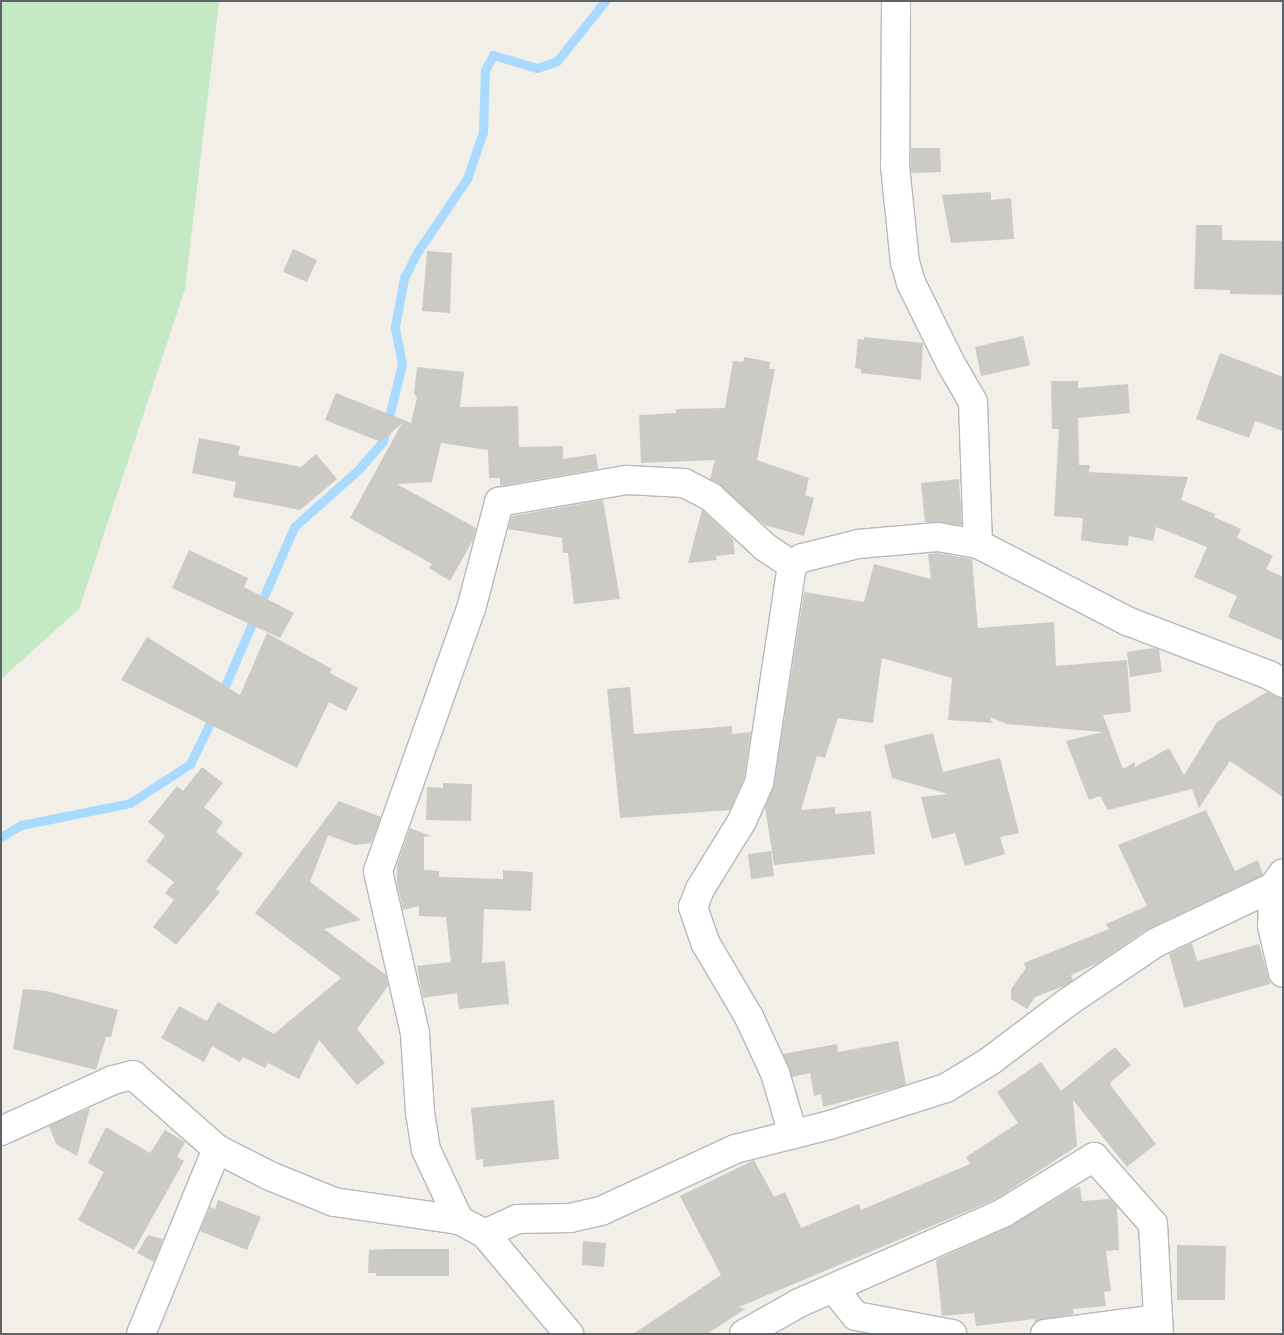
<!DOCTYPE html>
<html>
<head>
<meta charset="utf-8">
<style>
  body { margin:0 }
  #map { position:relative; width:1284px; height:1335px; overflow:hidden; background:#f1efe8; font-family:Raleway,sans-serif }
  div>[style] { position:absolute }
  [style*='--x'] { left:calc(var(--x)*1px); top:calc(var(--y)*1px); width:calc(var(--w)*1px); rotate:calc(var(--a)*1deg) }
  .green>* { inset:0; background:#c5e8c5 }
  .stream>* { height:9px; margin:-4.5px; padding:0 4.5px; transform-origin:4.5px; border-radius:4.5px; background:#aadaff }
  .building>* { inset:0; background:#cccac5 }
  .roads { filter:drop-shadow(1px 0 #b5b8bc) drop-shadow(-1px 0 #b5b8bc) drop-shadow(0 1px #b5b8bc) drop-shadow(0 -1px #b5b8bc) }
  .minor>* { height:28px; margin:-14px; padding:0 14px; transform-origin:14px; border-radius:14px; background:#fff }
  span { translate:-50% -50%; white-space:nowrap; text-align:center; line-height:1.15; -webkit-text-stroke:5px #fff; paint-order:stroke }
  .frame { position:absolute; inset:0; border:2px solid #5f6368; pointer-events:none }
</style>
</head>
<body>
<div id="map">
  <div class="green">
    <i style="clip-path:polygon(1px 1px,219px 1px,185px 289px,79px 609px,1px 679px)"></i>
  </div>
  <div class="stream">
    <i style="--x:221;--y:695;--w:183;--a:-66.5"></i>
    <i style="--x:294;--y:527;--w:86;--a:-41.7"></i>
    <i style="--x:358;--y:470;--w:38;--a:-49"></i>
    <i style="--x:383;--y:441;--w:79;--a:-76.1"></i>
    <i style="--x:402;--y:364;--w:38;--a:-101"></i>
    <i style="--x:395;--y:327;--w:50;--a:-79.6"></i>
    <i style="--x:404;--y:278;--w:30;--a:-63"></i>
    <i style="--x:418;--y:251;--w:87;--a:-55.8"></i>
    <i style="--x:467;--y:179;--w:50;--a:-71.2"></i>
    <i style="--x:483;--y:132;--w:62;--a:-88.2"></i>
    <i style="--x:485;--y:70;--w:17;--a:-62"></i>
    <i style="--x:493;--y:55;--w:46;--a:16.5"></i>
    <i style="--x:537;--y:68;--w:21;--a:-19"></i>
    <i style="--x:557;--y:61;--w:77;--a:-51.3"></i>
    <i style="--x:1;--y:837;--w:23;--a:-31"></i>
    <i style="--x:21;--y:825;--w:111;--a:-11.4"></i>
    <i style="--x:130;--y:803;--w:72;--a:-33"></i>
    <i style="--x:190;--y:764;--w:55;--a:-63.9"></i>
  </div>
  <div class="building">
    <i style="clip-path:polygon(911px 148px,940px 148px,941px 172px,911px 173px)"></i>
    <i style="clip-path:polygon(991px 192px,991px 200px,1011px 198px,1014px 239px,951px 243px,942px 195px)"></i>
    <i style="clip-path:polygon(1196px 225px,1222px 225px,1222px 240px,1283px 241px,1283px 295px,1230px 294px,1230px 290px,1194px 289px)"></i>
    <i style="clip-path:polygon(293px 249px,317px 260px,307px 282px,283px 272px)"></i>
    <i style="clip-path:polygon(427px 251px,452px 253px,450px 313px,422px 311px)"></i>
    <i style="clip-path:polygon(1023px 336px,1030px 365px,981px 376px,975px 347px)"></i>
    <i style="clip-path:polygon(864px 337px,923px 343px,921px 380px,861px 373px,861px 369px,855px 368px,858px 339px,864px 340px)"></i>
    <i style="clip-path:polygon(1220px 353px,1283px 377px,1283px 431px,1255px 421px,1249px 438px,1196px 419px)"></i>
    <i style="clip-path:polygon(744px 357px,770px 362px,769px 369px,775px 369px,757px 460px,809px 478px,805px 495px,814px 498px,804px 536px,765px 525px,710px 479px,715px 460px,641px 463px,639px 415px,676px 413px,676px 409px,725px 408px,733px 361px,743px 362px)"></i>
    <i style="clip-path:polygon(417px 367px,464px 372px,460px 407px,518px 406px,519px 447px,563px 446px,563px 459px,596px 454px,598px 469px,500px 486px,500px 478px,489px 478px,488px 450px,441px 443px,432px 482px,397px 484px,476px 528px,473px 540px,450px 581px,429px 568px,432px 564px,350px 518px,402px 423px,381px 442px,325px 420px,336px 393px,411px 423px,417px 397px,414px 394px)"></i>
    <i style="clip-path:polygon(1051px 381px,1078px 381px,1078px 388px,1128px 384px,1130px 413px,1078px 418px,1079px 465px,1090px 465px,1089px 472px,1188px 477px,1181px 500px,1215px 514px,1214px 517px,1241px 529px,1237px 538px,1273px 556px,1266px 569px,1283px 577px,1283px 641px,1228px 617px,1237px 596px,1194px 577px,1207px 547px,1156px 527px,1153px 541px,1129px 536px,1128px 546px,1098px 543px,1081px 540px,1083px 518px,1054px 516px,1059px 429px,1052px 429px)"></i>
    <i style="clip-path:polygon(199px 438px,240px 446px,238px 455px,301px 467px,316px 454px,337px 479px,300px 510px,233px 497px,236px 482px,192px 473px)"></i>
    <i style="clip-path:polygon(959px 479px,962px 525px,925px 522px,921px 483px)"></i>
    <i style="clip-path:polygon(603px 500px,620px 599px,574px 604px,568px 553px,563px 553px,562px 538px,508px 529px,512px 516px)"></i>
    <i style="clip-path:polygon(702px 510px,733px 539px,735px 554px,716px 556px,717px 560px,688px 563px)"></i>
    <i style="clip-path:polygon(189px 550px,248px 578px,244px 587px,294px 613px,280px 638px,172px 588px)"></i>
    <i style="clip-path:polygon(937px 553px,972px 559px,978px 628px,1054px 622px,1056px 666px,1127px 660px,1131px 712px,1103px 715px,1123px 769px,1135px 762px,1135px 767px,1169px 748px,1184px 775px,1217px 722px,1267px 692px,1283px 699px,1283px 797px,1230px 761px,1199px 808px,1192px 789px,1108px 810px,1100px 796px,1089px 800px,1066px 741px,1103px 732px,1007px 724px,990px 717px,992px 723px,948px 720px,952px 678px,882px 658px,873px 723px,838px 718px,825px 758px,817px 756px,801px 810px,835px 807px,835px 814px,871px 811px,875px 854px,774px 865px,765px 807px,774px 785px,804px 592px,864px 602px,874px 564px,931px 579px,928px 554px)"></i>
    <i style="clip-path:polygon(267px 633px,332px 669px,330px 673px,358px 688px,346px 711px,329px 702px,297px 768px,121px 680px,147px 637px,240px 695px)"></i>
    <i style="clip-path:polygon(1154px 648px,1159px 650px,1162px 672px,1130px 677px,1127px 652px)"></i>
    <i style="clip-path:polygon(630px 687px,634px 734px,732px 726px,732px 734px,751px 732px,744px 779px,730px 810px,620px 818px,607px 689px)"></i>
    <i style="clip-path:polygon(933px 733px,943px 772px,1000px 758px,1019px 833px,1000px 837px,1005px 854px,965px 866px,955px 833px,932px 839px,921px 797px,948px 794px,892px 778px,884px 745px)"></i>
    <i style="clip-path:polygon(202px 767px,223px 783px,204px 807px,223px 822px,216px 832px,243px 854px,216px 889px,220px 892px,176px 945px,153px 927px,174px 900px,165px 893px,174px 882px,146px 861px,165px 836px,148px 822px,177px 786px,183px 791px)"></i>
    <i style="clip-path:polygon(443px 783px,472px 784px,471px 821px,426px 820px,427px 787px,443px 788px)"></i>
    <i style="clip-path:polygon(339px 801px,381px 817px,371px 843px,355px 845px,328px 835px,310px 882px,361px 920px,324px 929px,386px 975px,388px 986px,357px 1029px,385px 1063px,357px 1085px,319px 1040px,299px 1079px,268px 1063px,265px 1068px,243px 1057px,240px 1062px,212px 1046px,204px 1062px,161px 1038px,179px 1006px,207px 1021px,218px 1002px,274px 1034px,341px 978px,255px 913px)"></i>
    <i style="clip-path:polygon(1206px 810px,1235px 871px,1258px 860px,1263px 875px,1146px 930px,1098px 963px,1071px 975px,1073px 980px,1064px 986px,1035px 997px,1027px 1009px,1011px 999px,1011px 989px,1026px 968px,1024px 963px,1109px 929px,1106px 924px,1147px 906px,1118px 845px)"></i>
    <i style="clip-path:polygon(410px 828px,431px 836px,424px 837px,424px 870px,439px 871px,439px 877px,503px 879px,503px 870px,533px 872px,531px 911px,484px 909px,482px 963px,505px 961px,509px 1004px,459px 1009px,457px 993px,423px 998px,417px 966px,451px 962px,446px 917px,419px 916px,419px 906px,403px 910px,397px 883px,397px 865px)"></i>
    <i style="clip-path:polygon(771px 851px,774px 876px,751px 879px,748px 854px)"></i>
    <i style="clip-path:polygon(1192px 943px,1197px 961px,1259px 944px,1270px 984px,1184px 1008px,1169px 954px)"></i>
    <i style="clip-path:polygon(23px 989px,47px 991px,118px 1010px,111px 1037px,106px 1037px,96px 1070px,13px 1049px)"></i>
    <i style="clip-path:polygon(898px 1041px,906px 1085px,823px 1107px,821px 1094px,814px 1096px,810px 1073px,792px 1077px,783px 1054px,837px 1044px,838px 1052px)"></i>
    <i style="clip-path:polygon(1115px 1047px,1131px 1065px,1110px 1083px,1111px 1086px,1156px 1144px,1127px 1167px,1073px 1100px,1077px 1146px,996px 1199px,739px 1307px,745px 1309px,707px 1334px,633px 1334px,721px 1275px,680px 1196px,754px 1160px,774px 1197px,785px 1192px,801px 1228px,859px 1204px,861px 1210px,970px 1164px,966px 1157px,1018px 1123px,997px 1092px,1041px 1062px,1061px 1091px)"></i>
    <i style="clip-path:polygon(554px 1100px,559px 1159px,483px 1167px,483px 1159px,476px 1160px,471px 1108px)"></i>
    <i style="clip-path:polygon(90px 1108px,77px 1156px,56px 1144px,49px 1126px)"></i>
    <i style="clip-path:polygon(106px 1127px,150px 1153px,165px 1130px,185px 1142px,177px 1157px,184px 1161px,134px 1250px,78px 1220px,104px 1172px,88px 1163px)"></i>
    <i style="clip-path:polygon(1080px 1187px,1082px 1201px,1110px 1199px,1117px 1206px,1119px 1250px,1106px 1251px,1111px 1291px,1104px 1292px,1106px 1306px,1073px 1309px,1074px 1314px,1035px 1322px,1034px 1319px,976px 1326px,974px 1313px,942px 1316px,936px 1260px,1009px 1227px,1074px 1188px)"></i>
    <i style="clip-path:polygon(218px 1200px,261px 1217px,247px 1250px,200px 1231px,210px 1207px,215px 1209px)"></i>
    <i style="clip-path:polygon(148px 1235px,163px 1239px,154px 1262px,137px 1253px)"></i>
    <i style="clip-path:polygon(583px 1241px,606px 1243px,604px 1267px,582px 1265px)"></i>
    <i style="clip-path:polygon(1177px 1245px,1226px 1246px,1225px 1300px,1177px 1300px)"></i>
    <i style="clip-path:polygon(388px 1249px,449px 1249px,449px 1276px,376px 1276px,376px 1273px,368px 1273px,369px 1250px)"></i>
  </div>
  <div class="roads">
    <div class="minor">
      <i style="--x:896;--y:1;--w:165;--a:90.3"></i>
      <i style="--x:895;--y:166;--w:97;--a:84.1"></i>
      <i style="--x:905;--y:262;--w:22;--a:74"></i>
      <i style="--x:911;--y:283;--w:90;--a:63.7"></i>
      <i style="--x:951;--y:364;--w:44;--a:59.9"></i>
      <i style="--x:973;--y:402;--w:142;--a:88"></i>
      <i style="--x:792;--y:565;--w:220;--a:98.6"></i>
      <i style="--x:759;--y:783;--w:42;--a:114.1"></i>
      <i style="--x:742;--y:821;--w:80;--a:121.7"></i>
      <i style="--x:700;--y:889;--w:19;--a:111"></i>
      <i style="--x:693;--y:907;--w:39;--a:71"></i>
      <i style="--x:706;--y:944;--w:85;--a:59.5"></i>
      <i style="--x:749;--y:1017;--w:62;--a:65.1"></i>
      <i style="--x:775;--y:1073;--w:64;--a:73.6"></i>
      <i style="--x:1273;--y:887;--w:39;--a:91"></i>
      <i style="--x:1272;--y:926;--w:48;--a:76.8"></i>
      <i style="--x:1;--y:1131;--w:123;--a:-24.5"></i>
      <i style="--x:113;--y:1080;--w:21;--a:-14"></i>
      <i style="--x:133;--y:1075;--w:112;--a:41.4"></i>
      <i style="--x:459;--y:1220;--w:77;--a:-115.2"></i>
      <i style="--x:426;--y:1150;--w:37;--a:-99"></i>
      <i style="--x:420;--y:1113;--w:80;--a:-93.6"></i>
      <i style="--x:415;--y:1033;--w:166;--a:-102.9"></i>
      <i style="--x:378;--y:871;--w:278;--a:-70.5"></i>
      <i style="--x:471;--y:609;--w:111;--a:-75.3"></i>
      <i style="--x:499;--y:502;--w:130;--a:-9.8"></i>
      <i style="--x:627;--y:480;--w:57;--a:3"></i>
      <i style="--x:684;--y:483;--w:30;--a:27"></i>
      <i style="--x:711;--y:497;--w:74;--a:42.8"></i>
      <i style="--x:765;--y:547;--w:32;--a:34"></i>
      <i style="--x:792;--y:565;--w:12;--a:-35"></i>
      <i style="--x:802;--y:558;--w:58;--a:-14"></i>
      <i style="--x:858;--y:544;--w:80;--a:-5"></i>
      <i style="--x:938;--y:537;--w:41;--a:9.9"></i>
      <i style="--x:978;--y:544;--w:168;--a:27.3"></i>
      <i style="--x:1127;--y:621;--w:152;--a:20.8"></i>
      <i style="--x:1269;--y:675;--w:16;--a:30"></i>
      <i style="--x:485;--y:1234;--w:35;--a:-25"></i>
      <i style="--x:517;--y:1219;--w:53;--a:-1.1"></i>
      <i style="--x:570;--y:1218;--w:32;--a:-13"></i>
      <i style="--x:601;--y:1211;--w:148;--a:-24.8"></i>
      <i style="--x:735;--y:1149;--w:98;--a:-14.2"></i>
      <i style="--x:830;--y:1125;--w:122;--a:-17.7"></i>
      <i style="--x:946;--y:1088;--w:52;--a:-31.5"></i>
      <i style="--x:990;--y:1061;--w:98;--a:-37.1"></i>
      <i style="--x:1068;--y:1002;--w:105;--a:-34.1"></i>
      <i style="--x:1155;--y:943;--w:131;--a:-25.4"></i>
      <i style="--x:1273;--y:887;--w:17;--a:-54"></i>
      <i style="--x:833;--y:1288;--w:36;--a:51"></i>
      <i style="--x:856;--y:1316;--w:98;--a:10.6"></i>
      <i style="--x:141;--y:1334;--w:200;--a:-67.7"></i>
      <i style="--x:217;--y:1149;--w:59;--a:27"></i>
      <i style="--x:270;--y:1176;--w:69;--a:22.1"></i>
      <i style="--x:334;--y:1202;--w:126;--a:8.2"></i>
      <i style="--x:459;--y:1220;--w:30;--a:28"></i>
      <i style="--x:485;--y:1234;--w:131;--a:50"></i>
      <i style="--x:744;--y:1334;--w:63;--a:-29.4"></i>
      <i style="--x:799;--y:1303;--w:223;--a:-23.8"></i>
      <i style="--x:1003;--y:1213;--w:107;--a:-31.6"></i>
      <i style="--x:1094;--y:1157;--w:89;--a:48.6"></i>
      <i style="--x:1153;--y:1224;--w:110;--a:86.9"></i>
      <i style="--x:1045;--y:1334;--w:114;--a:-7.6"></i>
    </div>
  </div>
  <div class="frame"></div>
</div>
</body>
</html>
